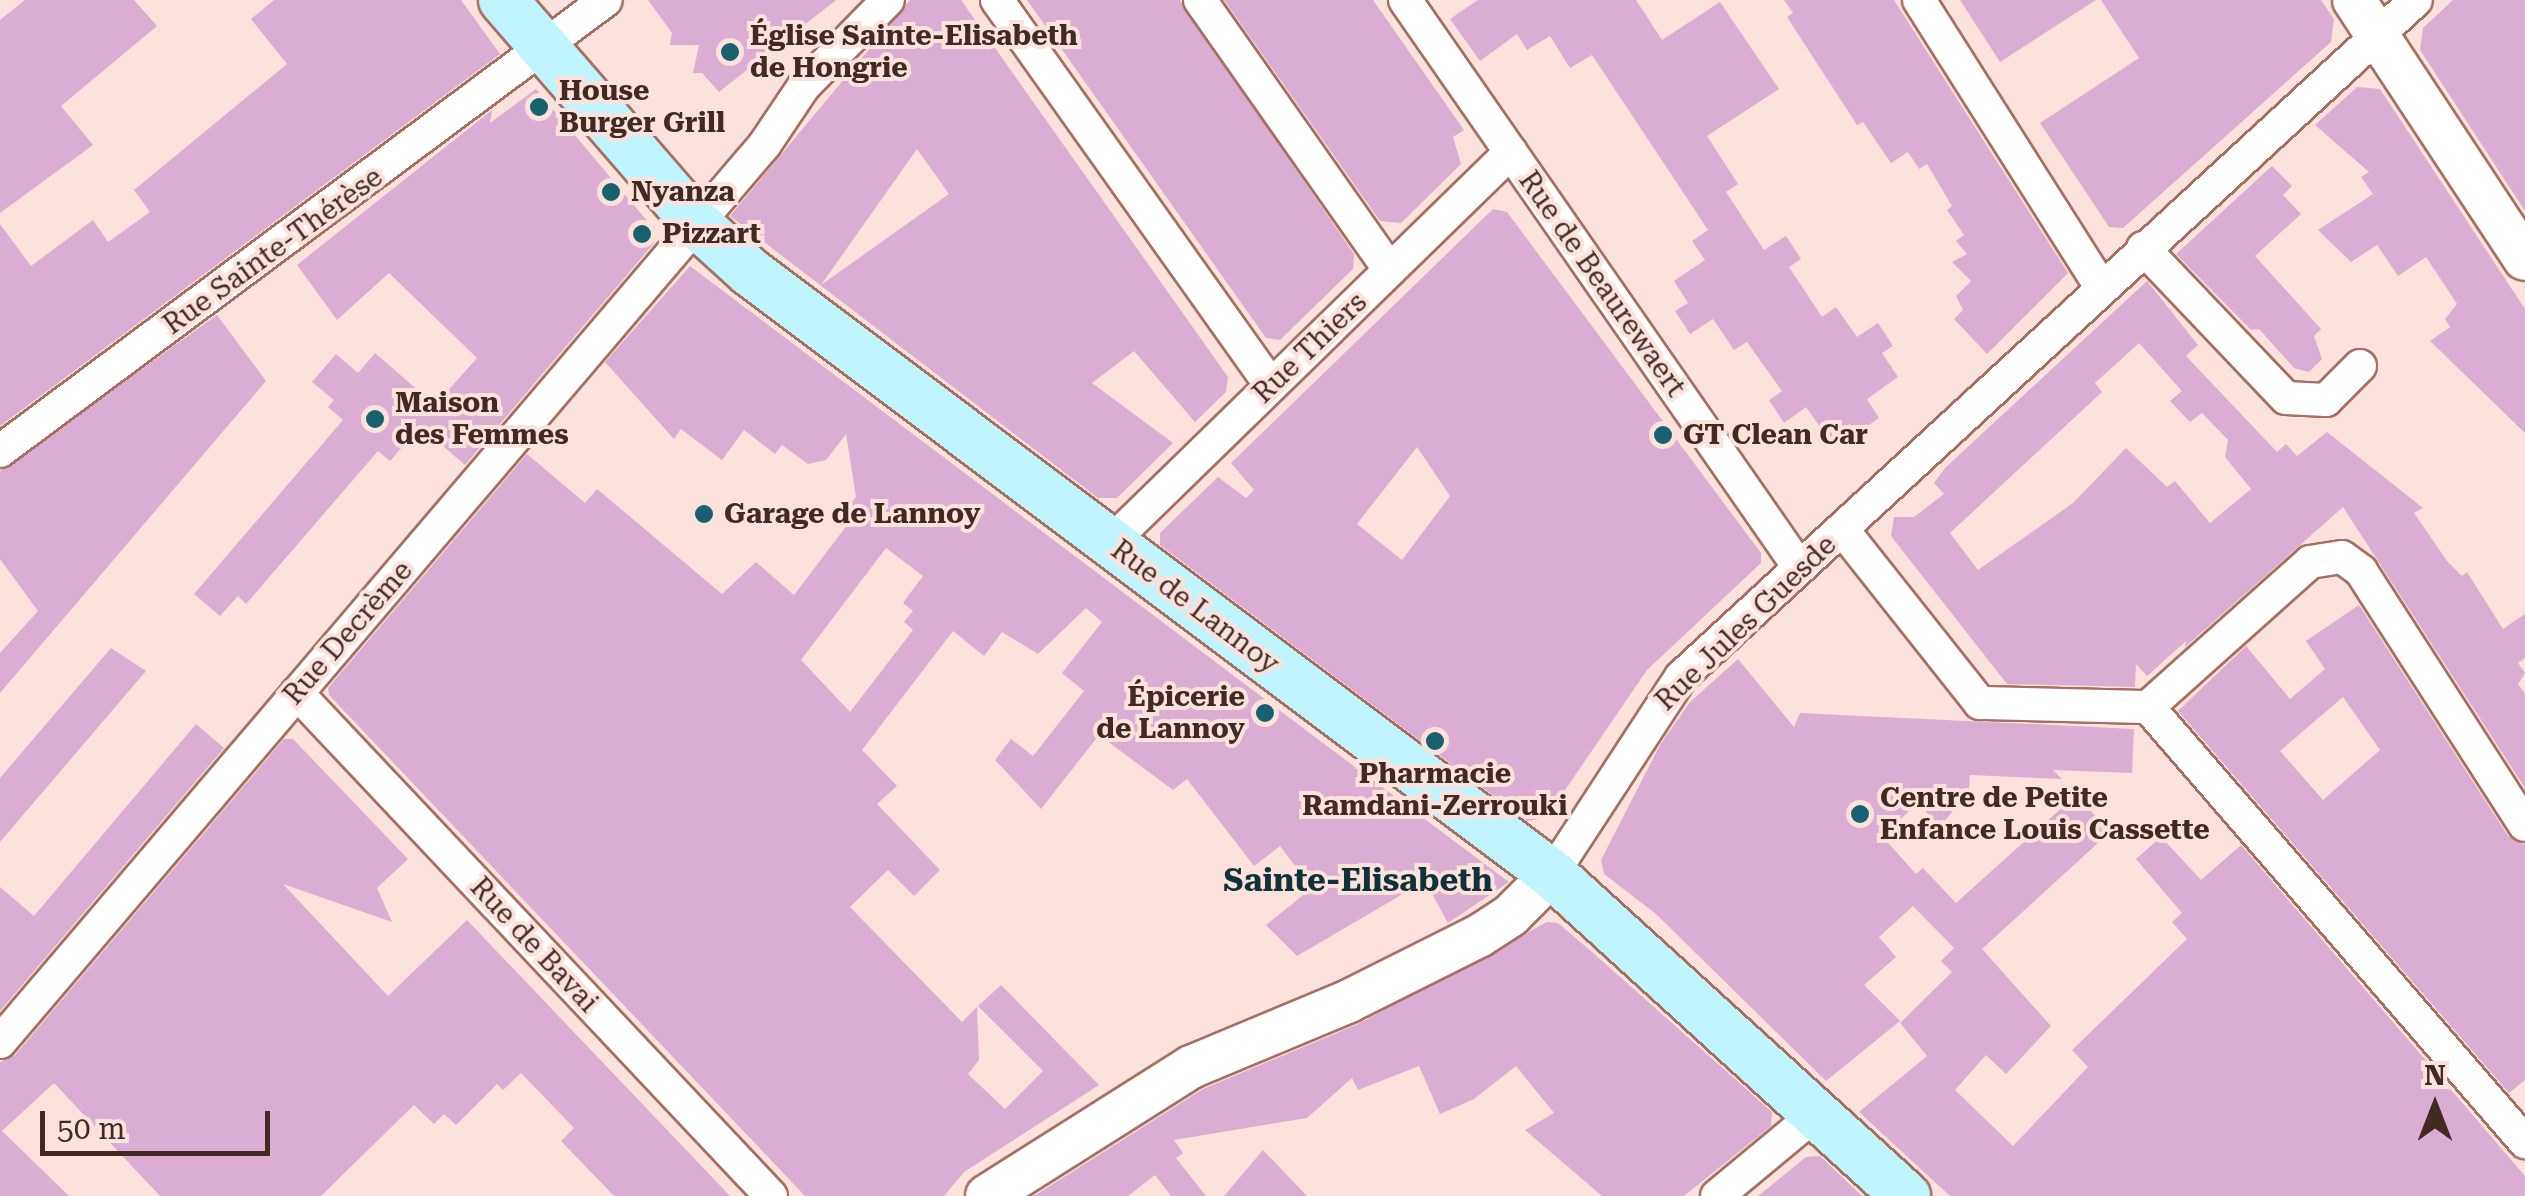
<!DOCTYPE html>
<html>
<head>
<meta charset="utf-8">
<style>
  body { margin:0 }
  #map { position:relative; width:2525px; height:1196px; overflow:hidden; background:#fbe2dc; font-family:"Roboto Serif",serif }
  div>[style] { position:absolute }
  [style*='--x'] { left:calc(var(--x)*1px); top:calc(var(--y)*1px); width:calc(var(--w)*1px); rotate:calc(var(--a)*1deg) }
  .building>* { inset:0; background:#dcadd2 }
  .roads { filter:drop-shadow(2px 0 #a66f62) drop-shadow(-2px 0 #a66f62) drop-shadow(0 2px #a66f62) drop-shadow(0 -2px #a66f62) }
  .minor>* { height:32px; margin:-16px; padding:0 16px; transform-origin:16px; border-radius:16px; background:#fff }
  .tertiary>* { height:42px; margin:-21px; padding:0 21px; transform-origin:21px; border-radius:21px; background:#fff }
  .secondary>* { height:48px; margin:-24px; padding:0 24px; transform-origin:24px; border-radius:24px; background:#c0f4fe }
  .dots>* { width:28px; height:28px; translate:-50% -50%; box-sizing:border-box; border:5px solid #fbe2dc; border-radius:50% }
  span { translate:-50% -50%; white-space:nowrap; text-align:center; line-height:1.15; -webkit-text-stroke:8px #fbe2dc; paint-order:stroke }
  .poi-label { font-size:28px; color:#412a24; font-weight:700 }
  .left { translate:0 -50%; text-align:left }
  .right { translate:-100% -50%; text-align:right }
  .street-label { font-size:28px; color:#412a24 }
  .quarter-label { font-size:32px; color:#103138; font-weight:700 }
  .north { position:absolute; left:2385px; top:1056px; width:100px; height:100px; -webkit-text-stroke:8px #fbe2dc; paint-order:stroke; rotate:0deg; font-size:28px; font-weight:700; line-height:40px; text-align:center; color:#412a24 }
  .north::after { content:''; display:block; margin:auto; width:35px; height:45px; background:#412a24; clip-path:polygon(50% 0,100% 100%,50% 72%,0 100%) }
  .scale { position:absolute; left:40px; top:1111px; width:230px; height:45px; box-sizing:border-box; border:5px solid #412a24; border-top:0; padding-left:12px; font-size:30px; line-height:35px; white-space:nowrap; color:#412a24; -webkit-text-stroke:8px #fbe2dc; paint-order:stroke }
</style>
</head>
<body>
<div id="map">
  <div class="building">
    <i style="clip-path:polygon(25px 0,134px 0,157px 26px,61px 106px,93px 145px,0 213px,0 20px)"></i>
    <i style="clip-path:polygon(274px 0,461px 0,500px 54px,0 426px,0 224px,31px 266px,93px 220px,108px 242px,150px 212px,134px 190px,287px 64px,251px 19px)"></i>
    <i style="clip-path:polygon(648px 0,836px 0,719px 92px,702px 73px,693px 73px,699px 45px,670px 45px,672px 33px)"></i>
    <i style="clip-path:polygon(evenodd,910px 0,961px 0,1228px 377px,1226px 392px,1195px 422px,1134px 351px,1092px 383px,1173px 443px,1117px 498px,1098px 498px,730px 216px,910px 0,917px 149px,949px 194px,821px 285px,917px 149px)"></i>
    <i style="clip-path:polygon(1027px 0,1180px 0,1354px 254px,1353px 269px,1280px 340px,1266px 338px)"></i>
    <i style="clip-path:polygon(1224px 0,1373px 0,1464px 130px,1453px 137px,1461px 164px,1401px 223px,1380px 221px)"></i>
    <i style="clip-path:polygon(1478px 0,1636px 0,1662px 40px,1720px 2px,1779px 89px,1707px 136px,1738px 184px,1726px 192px,1764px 250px,1786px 236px,1801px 259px,1789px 267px,1822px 317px,1836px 307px,1857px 337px,1878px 323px,1893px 346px,1882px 353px,1898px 377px,1867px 399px,1879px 418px,1856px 434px,1850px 424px,1828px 438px,1806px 407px,1784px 423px,1769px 400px,1782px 391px,1747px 342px,1734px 350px,1713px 319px,1690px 334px,1675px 311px,1688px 303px,1674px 281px,1705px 260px,1692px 241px,1708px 230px,1592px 55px,1570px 68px,1550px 36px,1527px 50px,1517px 34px,1480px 61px,1450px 19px)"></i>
    <i style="clip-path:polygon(1784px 0,1894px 0,2068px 273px,1987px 354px,1954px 319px,1963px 310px,1956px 296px,1971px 281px,1952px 262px,1967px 254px,1956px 241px,1964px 235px,1947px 210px,1952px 206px,1927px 164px,1919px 169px,1908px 152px,1891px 163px,1863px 122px,1857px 125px,1787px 17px,1793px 13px)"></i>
    <i style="clip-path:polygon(1960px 0,2096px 0,2000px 62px)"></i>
    <i style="clip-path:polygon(2101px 0,2321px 0,2334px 19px,2331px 42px,2123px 228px,2109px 227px,2040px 123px,2139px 58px)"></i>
    <i style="clip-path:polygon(2453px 0,2525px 0,2525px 211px,2420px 50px,2423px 28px)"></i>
    <i style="clip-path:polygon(2357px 87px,2380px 89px,2525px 309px,2525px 433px,2430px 341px,2450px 327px,2445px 319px,2457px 304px,2426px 257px,2398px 276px,2377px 245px,2351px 262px,2318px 230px,2373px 194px,2361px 177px,2369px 172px,2315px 125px)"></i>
    <i style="clip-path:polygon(536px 89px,654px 229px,654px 243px,465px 465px,420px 426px,390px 461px,378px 451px,246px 604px,238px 596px,220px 616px,194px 594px,343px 420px,328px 407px,334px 400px,312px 382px,336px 354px,358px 373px,375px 353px,435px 405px,477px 358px,389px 273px,337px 320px,297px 265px,492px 110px,490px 123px)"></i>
    <i style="clip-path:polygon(2272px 166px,2292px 186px,2283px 195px,2301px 214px,2255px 256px,2321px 329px,2314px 336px,2322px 359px,2309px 372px,2294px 368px,2259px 329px,2251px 330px,2176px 254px)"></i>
    <i style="clip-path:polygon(evenodd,1493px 209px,1507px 212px,1761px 553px,1761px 563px,1647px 670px,1546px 818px,1527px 821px,1160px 545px,1160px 533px,1218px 477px,1246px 498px,1254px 490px,1231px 463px,1493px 209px,1417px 447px,1450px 496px,1402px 560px,1357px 524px,1417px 447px)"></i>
    <i style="clip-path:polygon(evenodd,690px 266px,1319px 740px,1509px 882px,1448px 923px,1425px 881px,1297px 956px,1266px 925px,1312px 888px,1280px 846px,1254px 866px,1187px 779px,1173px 790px,1099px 735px,1041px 809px,995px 760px,1011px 739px,1033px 756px,1084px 691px,1062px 673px,1102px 622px,1086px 608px,1038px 654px,1002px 632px,984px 656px,953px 631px,862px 750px,897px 786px,877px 804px,940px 870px,914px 896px,888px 870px,850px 907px,962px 1022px,977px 1007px,979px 1060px,968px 1074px,1005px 1109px,1043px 1071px,978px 1006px,1001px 985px,1099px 1085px,964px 1172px,944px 1196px,805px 1196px,329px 695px,328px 688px,527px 454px,585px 503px,597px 489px,722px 594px,756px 562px,794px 595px,848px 524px,840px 518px,856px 497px,846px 434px,826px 460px,808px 464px,782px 445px,775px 454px,744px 430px,722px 460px,681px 429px,674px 439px,605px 362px,690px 266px,886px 548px,923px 576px,903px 603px,913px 611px,904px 622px,913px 630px,850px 712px,801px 660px,886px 548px)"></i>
    <i style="clip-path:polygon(evenodd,2147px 281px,2198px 345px,2186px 356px,2277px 452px,2286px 444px,2297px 456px,2327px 432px,2423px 508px,2414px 513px,2447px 561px,2462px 576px,2467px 572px,2503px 629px,2525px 614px,2525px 658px,2518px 663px,2525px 673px,2518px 684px,2525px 694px,2525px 788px,2343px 507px,2185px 647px,2186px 641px,2147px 676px,2136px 664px,2135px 687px,2007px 684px,1891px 536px,1894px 517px,1914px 517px,1944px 494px,1934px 483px,1945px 468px,2147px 281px,2139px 343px,2182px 391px,2170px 401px,2190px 422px,2202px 413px,2228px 440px,2225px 457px,2251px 489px,2210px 523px,2175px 481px,2167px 487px,2126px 448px,2073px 503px,1978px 570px,1950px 533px,2102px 392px,2095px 383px,2139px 343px)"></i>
    <i style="clip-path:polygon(217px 315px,266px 381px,0 693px,0 653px,38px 611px,0 559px,0 471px)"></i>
    <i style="clip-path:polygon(evenodd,2359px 605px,2508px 836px,2525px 845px,2525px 1080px,2509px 1093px,2178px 711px,2246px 646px,2290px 699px,2325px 669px,2306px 641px,2359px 605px,2343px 697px,2380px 750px,2323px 800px,2280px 751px,2343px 697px)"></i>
    <i style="clip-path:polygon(111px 648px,146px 671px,0 842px,0 778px)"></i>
    <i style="clip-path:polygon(1738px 659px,1794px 727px,1800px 713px,2134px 729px,2132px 773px,2053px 770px,2062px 779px,1970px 775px,1969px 791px,1940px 827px,1918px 803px,1882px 836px,1916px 874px,1923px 868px,1956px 903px,2076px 795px,2110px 832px,1982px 949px,2051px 1026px,2006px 1074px,1986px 1055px,1955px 1090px,2013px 1146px,2088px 1067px,2072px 1050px,2187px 939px,2172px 922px,2182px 913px,2136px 859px,2161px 837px,2201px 880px,2241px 845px,2525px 1176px,2525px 1196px,1950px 1196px,1859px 1112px,1927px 1056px,1900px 1023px,1952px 972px,1941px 961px,1954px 948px,1913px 906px,1879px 937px,1896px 957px,1864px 985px,1900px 1021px,1826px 1081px,1656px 914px,1604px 874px,1601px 860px,1660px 745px,1690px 702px)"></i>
    <i style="clip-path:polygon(196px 724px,224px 748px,0 1011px,0 887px,34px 916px)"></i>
    <i style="clip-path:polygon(284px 739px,293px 739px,408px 859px,377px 888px,392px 922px,283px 884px,388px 996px,467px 920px,730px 1196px,614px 1196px,561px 1141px,574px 1128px,521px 1073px,503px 1090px,497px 1084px,456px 1125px,444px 1114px,434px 1124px,414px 1105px,321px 1196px,160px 1196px,54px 1083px,2px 1131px,69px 1196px,0 1196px,0 1062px,15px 1055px)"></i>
    <i style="clip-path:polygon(1547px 922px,1558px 923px,1592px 952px,1772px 1112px,1771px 1126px,1684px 1196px,1602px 1196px,1525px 1130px,1554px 1113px,1516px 1066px,1474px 1099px,1440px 1114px,1419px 1066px,1358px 1090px,1352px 1078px,1307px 1118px,1174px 1140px,1183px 1153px,1176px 1158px,1206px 1196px,1171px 1196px,1155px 1175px,1128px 1196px,1034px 1196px,1203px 1089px,1358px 1024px)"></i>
    <i style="clip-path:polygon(1263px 1150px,1307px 1196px,1224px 1196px)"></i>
    <i style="clip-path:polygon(1820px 1156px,1862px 1196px,1758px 1196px,1806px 1157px)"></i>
  </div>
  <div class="roads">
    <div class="minor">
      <i style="--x:997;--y:0;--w:473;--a:54.6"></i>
      <i style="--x:1200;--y:0;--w:330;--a:54.9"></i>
      <i style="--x:1405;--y:0;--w:690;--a:55.21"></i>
      <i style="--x:1919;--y:0;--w:340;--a:57.6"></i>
      <i style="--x:2143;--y:248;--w:207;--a:46.4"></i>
      <i style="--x:2286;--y:398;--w:40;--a:2.9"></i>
      <i style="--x:2326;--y:400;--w:48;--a:-45"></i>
      <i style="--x:0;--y:451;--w:755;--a:-36.66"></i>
      <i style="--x:1842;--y:529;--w:222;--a:51.6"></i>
      <i style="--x:1980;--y:703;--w:168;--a:1.4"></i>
      <i style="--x:2148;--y:707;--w:576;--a:49.09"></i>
      <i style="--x:1110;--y:543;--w:560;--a:-44.28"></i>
      <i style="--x:297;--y:693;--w:691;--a:46.7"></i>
      <i style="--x:2148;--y:707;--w:217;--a:-41.8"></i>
      <i style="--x:2310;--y:562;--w:32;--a:-9"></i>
      <i style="--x:2342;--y:557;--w:24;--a:36"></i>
      <i style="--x:2361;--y:571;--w:302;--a:57.2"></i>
      <i style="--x:1552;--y:874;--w:235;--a:-56.8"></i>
      <i style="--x:1681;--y:677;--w:999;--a:-42.65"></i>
      <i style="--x:0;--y:1042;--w:1180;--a:-49.57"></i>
      <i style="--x:765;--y:144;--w:70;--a:-56.1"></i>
      <i style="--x:804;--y:86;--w:120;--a:-45.7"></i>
      <i style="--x:1717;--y:1196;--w:130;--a:-39.7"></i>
    </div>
    <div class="tertiary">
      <i style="--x:2354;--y:0;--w:310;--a:56.6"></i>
      <i style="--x:987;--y:1196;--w:241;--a:-32.3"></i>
      <i style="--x:1191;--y:1067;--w:169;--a:-22.6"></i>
      <i style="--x:1347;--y:1002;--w:148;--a:-26.6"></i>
      <i style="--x:1479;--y:936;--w:38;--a:-33"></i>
      <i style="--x:1511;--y:915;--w:58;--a:-45"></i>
    </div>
    <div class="secondary">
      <i style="--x:503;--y:0;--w:295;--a:49.1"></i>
      <i style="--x:696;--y:223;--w:73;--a:42.2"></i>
      <i style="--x:750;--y:272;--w:1003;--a:36.89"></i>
      <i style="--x:1552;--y:874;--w:479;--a:42.3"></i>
    </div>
  </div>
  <div class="dots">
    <i style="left:730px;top:52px;background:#18616f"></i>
    <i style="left:539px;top:107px;background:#18616f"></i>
    <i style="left:611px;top:192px;background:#18616f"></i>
    <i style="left:642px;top:234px;background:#18616f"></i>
    <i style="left:375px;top:419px;background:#18616f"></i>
    <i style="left:1663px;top:435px;background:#18616f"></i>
    <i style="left:704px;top:514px;background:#18616f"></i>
    <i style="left:1265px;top:713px;background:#18616f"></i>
    <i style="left:1435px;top:741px;background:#18616f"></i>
    <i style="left:1860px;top:814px;background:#18616f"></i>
  </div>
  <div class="poi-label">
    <span class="left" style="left:750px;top:52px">Église Sainte-Elisabeth<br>de Hongrie</span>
    <span class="left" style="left:559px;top:107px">House<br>Burger Grill</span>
    <span class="left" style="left:631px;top:192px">Nyanza</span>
    <span class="left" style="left:662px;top:234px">Pizzart</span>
    <span class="left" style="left:395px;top:419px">Maison<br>des Femmes</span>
    <span class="left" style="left:1683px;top:435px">GT Clean Car</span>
    <span class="left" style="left:724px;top:514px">Garage de Lannoy</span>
    <span class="right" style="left:1245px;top:713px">Épicerie<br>de Lannoy</span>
    <span style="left:1435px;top:790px">Pharmacie<br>Ramdani-Zerrouki</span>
    <span class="left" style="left:1880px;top:814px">Centre de Petite<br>Enfance Louis Cassette</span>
  </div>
  <div class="street-label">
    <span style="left:273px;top:251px;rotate:-36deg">Rue Sainte-Thérèse</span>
    <span style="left:1602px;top:284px;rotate:55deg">Rue de Beaurewaert</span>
    <span style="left:1310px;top:348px;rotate:-44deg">Rue Thiers</span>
    <span style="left:1195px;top:607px;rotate:37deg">Rue de Lannoy</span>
    <span style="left:1746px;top:623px;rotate:-44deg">Rue Jules Guesde</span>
    <span style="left:348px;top:633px;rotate:-49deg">Rue Decrème</span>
    <span style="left:534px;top:945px;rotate:47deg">Rue de Bavai</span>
  </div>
  <div class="quarter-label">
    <span style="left:1358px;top:880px">Sainte-Elisabeth</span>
  </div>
  <div class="north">N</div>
  <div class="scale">50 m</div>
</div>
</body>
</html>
